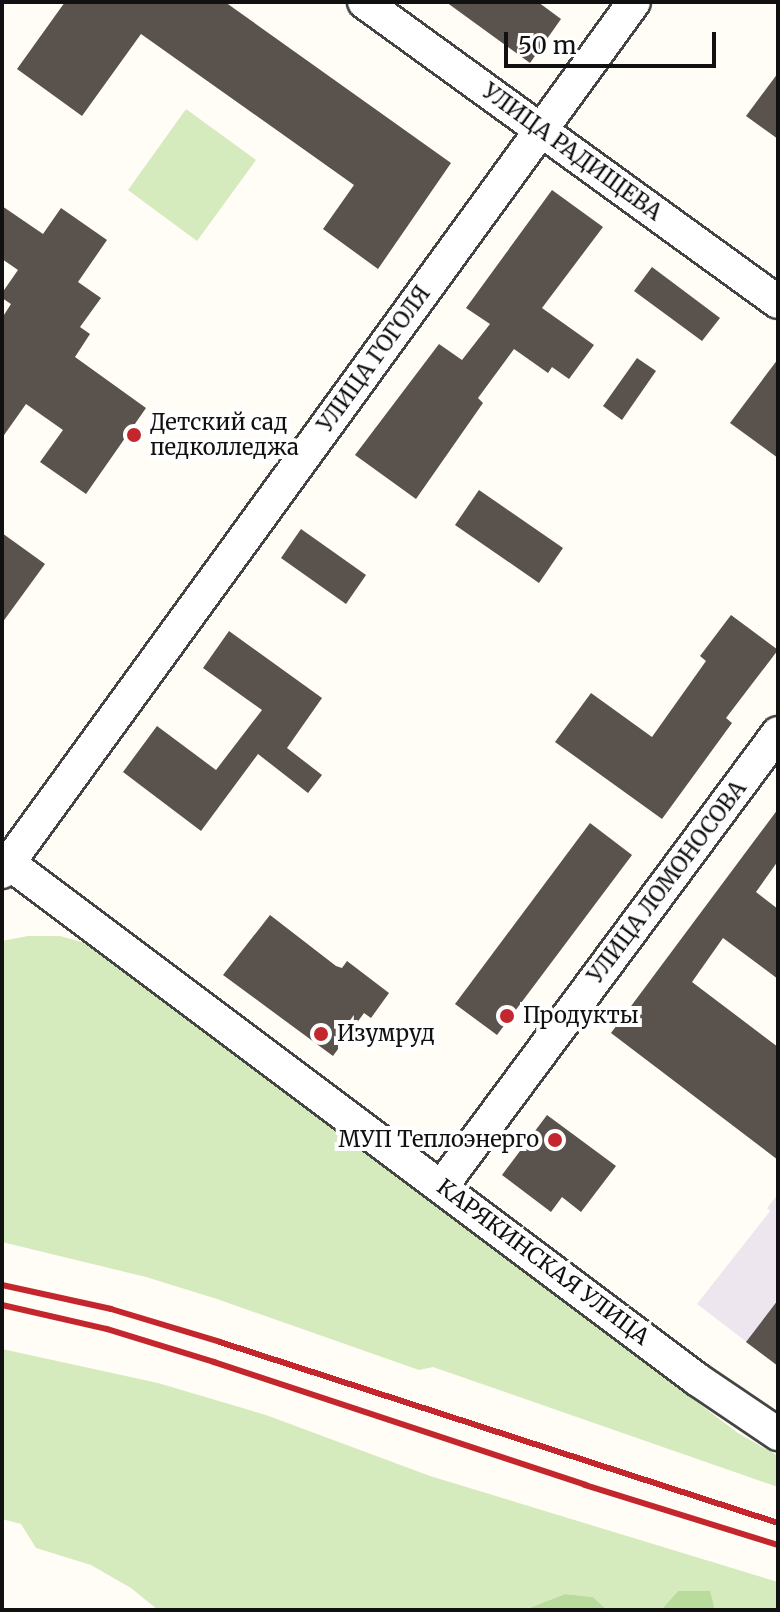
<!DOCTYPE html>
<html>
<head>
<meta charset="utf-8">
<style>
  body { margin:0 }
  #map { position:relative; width:780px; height:1612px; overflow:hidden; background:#fffdf5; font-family:Merriweather,serif }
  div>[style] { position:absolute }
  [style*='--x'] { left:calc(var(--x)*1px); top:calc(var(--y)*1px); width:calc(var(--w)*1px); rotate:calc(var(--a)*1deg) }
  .industrial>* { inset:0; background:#eee6ef }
  .green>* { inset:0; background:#d5ebbd }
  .forest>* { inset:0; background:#b9dc9c }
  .building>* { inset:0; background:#5a524d }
  .roads { filter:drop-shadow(2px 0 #444) drop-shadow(-2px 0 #444) drop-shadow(0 2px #444) drop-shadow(0 -2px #444) }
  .minor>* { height:32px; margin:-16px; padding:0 16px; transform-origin:16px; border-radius:16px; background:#fff }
  .rail>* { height:6px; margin:-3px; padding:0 3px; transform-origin:3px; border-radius:3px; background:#c4262e }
  .dots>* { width:22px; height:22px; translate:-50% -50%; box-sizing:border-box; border:4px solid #fff; border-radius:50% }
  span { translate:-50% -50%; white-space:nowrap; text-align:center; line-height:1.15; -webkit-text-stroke:8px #fff; paint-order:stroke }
  .street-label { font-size:22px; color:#111 }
  .poi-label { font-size:22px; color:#111 }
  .left { translate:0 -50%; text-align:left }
  .right { translate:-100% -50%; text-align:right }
  .frame { position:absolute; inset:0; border:4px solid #111; pointer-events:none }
  .scale { position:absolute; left:504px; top:32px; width:212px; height:36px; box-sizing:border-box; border:4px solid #111; border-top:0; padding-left:10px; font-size:24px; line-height:28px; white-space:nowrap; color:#111; -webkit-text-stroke:6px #fff; paint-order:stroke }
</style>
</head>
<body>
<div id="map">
  <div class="industrial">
    <i style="clip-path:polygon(778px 1194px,778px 1366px,697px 1304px,770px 1211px,767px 1208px)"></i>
  </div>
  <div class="green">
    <i style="clip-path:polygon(186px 109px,256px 160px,197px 241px,128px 190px)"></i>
    <i style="clip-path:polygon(28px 936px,60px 936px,89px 944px,738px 1433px,778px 1456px,778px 1487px,433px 1367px,419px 1370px,217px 1299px,146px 1277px,2px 1242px,2px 941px)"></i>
    <i style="clip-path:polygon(2px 1349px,158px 1383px,266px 1415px,430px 1476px,778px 1582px,778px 1610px,715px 1610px,709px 1591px,678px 1591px,661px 1610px,607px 1610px,593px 1597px,565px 1594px,524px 1610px,158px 1610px,131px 1588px,91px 1565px,36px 1548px,21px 1524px,2px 1519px)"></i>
  </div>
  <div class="forest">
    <i style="clip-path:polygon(678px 1591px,710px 1591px,715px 1610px,661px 1610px)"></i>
    <i style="clip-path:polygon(565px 1594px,593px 1597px,607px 1610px,524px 1610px)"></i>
  </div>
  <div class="building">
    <i style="clip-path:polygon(65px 2px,225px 2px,451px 163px,378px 269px,323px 229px,354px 185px,141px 34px,82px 116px,17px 69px)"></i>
    <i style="clip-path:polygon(446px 2px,538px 2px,561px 19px,530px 63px)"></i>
    <i style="clip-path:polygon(778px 73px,778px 139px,746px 116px)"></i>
    <i style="clip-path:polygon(552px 190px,603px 227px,542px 308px,594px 345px,569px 379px,552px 367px,548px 373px,514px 349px,478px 398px,483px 403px,416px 499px,355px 455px,439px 344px,462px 360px,490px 324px,466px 308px)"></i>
    <i style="clip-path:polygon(2px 206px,43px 234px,61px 208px,107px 240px,78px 282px,101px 298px,80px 327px,90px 334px,75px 357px,146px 408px,86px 494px,40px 462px,63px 430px,26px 404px,2px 438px,2px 318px,11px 304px,2px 298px,2px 293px,18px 270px,2px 259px)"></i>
    <i style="clip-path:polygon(652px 267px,720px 318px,702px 341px,634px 291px)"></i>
    <i style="clip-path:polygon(637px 358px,656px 371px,622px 420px,603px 406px)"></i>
    <i style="clip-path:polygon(778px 359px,778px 458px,730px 423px)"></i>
    <i style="clip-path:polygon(479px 490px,563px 548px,539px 583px,455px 525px)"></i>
    <i style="clip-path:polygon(301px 529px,366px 575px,346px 604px,281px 558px)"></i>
    <i style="clip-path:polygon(2px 533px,45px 564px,2px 623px)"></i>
    <i style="clip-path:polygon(731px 615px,778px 650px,726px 718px,732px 723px,662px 819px,555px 742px,591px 693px,652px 737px,706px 661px,700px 656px)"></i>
    <i style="clip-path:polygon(229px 631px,322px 698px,287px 748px,322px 775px,308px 793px,258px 754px,201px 831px,123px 772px,157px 726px,216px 770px,262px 710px,203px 668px)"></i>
    <i style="clip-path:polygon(778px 809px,778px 861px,756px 892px,778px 909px,778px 979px,723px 938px,692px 982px,778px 1047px,778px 1160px,611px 1033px)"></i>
    <i style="clip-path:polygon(590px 823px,632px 855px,497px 1035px,455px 1004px)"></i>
    <i style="clip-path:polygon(270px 915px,336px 966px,342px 968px,347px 961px,389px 993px,371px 1018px,364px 1013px,333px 1056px,223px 975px)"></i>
    <i style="clip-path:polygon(547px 1115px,616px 1166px,581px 1212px,562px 1197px,551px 1212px,502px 1175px)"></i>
    <i style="clip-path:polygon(778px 1300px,778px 1366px,746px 1342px)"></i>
  </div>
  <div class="roads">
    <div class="minor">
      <i style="--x:364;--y:2;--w:511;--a:35.93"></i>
      <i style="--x:2;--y:858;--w:870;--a:36.87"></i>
      <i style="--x:698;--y:1380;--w:97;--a:34"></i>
      <i style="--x:2;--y:872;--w:1075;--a:-54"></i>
      <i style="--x:442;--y:1186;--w:564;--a:-53.43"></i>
    </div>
  </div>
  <div class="rail">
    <i style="--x:2;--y:1285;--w:112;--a:12.4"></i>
    <i style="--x:111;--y:1309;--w:114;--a:16.8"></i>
    <i style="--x:220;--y:1342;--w:587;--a:17.97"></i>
    <i style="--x:2;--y:1305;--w:108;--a:12.9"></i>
    <i style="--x:107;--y:1329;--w:112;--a:17.1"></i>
    <i style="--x:214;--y:1362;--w:391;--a:18.3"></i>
    <i style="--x:585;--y:1485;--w:202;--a:17.3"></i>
  </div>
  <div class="dots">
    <i style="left:134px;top:435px;background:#c4262e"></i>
    <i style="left:507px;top:1016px;background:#c4262e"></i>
    <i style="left:321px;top:1034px;background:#c4262e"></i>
    <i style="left:555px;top:1140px;background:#c4262e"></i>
  </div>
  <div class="street-label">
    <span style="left:572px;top:152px;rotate:36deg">УЛИЦА РАДИЩЕВА</span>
    <span style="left:374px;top:359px;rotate:-54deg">УЛИЦА ГОГОЛЯ</span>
    <span style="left:667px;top:882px;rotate:-53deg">УЛИЦА ЛОМОНОСОВА</span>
    <span style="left:543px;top:1262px;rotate:37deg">КАРЯКИНСКАЯ УЛИЦА</span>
  </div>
  <div class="poi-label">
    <span class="left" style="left:150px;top:435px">Детский сад<br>педколледжа</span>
    <span class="left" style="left:523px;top:1016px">Продукты</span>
    <span class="left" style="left:337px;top:1034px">Изумруд</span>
    <span class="right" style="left:539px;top:1140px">МУП Теплоэнерго</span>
  </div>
  <div class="frame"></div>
  <div class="scale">50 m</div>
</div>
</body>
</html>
